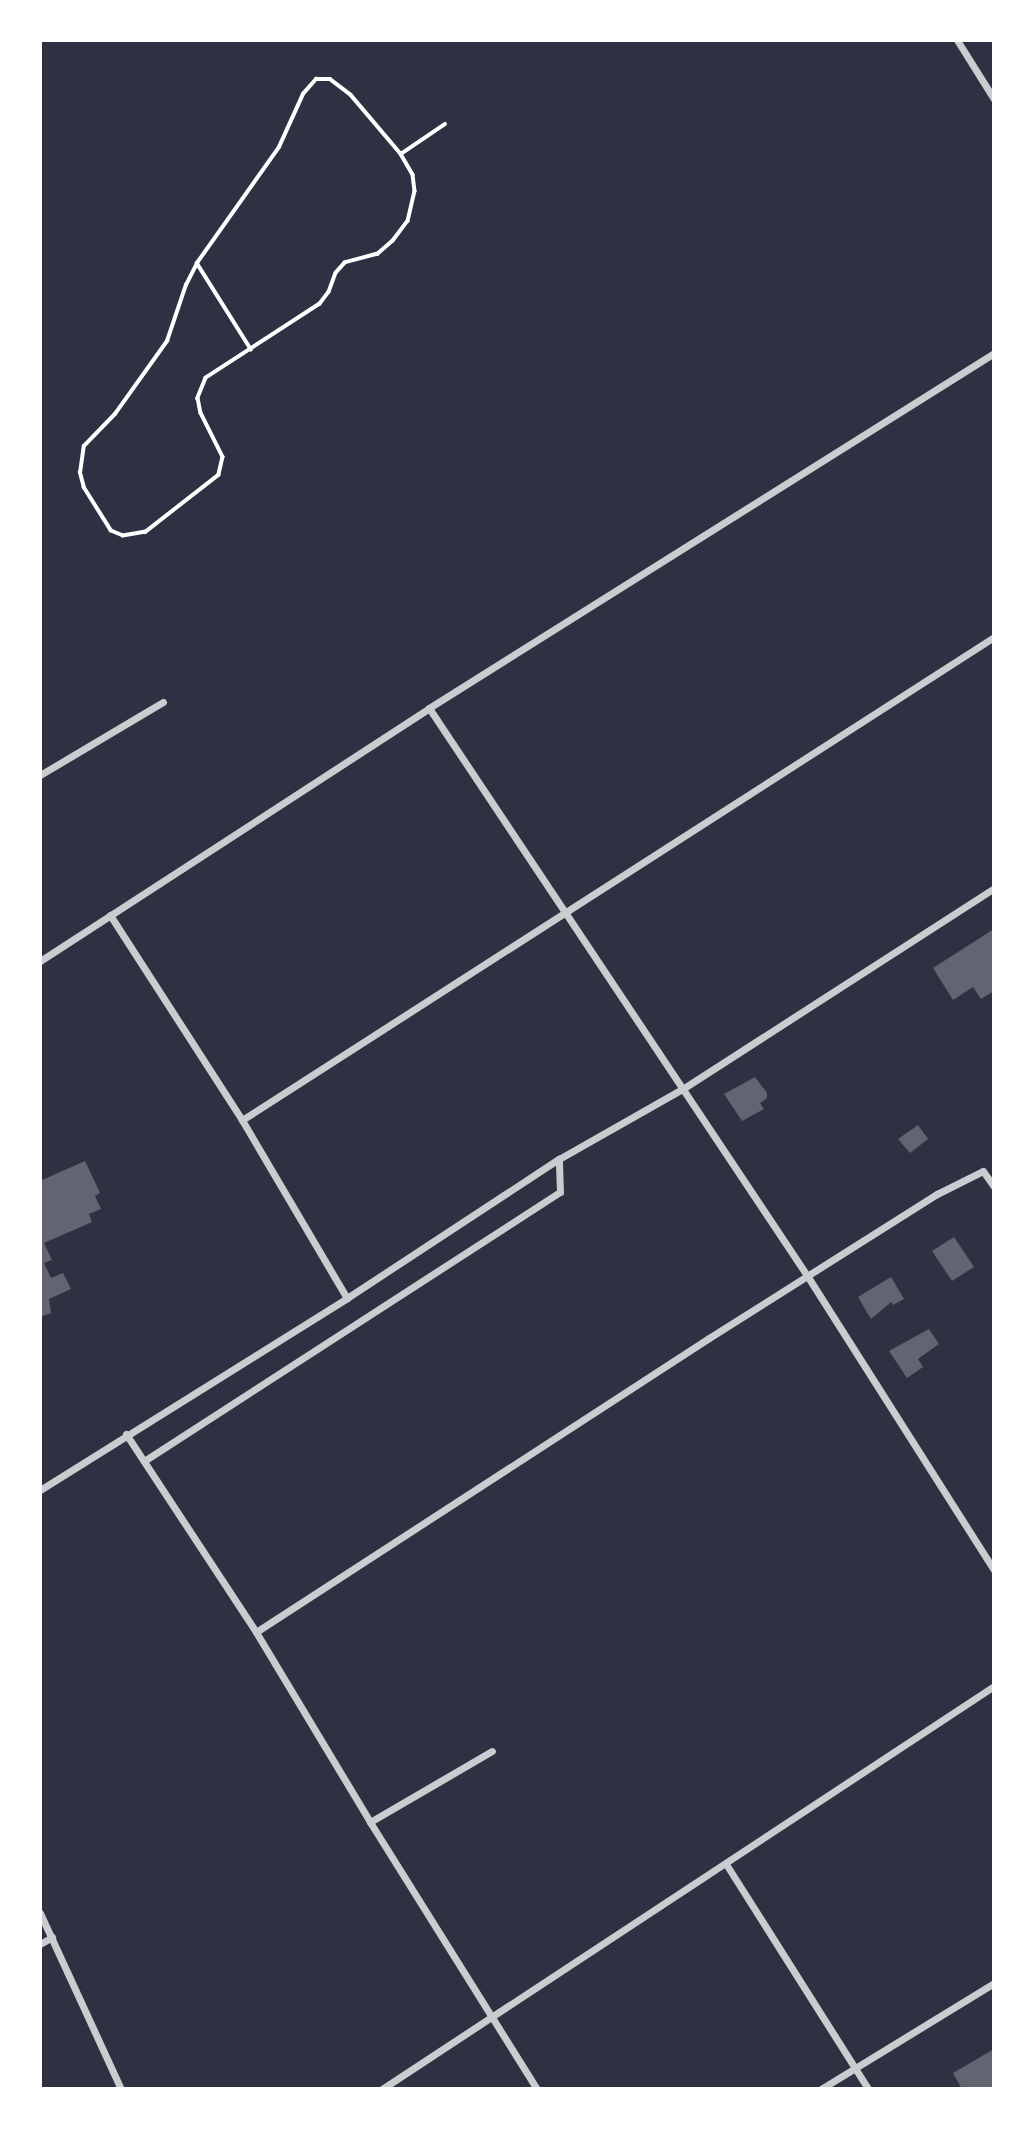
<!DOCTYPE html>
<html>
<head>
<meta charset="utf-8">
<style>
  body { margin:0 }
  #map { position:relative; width:1034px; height:2129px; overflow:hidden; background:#2d3142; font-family:Lora,serif }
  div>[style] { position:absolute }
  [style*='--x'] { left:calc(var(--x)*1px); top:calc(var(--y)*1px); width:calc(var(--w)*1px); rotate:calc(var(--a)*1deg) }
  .building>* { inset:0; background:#626471 }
  .path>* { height:3.5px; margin:-1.75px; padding:0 1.75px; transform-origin:1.75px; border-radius:1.75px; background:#fff }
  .minor>* { height:7px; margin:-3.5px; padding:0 3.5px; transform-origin:3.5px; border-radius:3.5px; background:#caccd0 }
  span { translate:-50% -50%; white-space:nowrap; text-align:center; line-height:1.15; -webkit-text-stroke:7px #fff; paint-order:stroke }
  .frame { position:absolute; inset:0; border:42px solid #fff; pointer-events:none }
</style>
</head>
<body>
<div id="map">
  <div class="building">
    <i style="clip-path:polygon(994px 929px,994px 991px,981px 999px,973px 987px,953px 1000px,933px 968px)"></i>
    <i style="clip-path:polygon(755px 1077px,767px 1093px,767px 1098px,760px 1103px,764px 1109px,742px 1121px,724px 1094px)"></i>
    <i style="clip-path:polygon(918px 1125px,928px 1139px,910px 1153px,898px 1139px)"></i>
    <i style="clip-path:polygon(85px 1161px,100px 1193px,95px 1196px,101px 1209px,89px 1214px,92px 1222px,44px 1243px,52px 1260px,44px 1263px,51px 1278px,63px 1273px,71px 1289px,49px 1299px,51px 1313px,40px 1317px,40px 1181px)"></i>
    <i style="clip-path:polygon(954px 1237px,974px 1267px,952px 1281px,932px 1251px)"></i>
    <i style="clip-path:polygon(891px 1277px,904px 1299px,893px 1305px,891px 1302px,871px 1319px,858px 1297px)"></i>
    <i style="clip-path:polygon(929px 1329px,939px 1344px,918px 1359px,923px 1367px,907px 1378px,889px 1351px)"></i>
    <i style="clip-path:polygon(994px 2049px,994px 2089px,962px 2089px,953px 2073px)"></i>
  </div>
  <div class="path">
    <i style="--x:316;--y:79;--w:14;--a:0"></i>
    <i style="--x:330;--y:79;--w:26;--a:37"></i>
    <i style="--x:351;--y:95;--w:77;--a:49.7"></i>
    <i style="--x:401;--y:154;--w:24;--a:60"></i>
    <i style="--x:413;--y:175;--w:16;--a:83"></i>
    <i style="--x:415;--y:191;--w:31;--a:103"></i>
    <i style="--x:408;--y:221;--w:25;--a:127"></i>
    <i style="--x:393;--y:241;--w:20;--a:139"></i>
    <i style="--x:378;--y:254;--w:34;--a:165"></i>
    <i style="--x:345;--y:263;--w:13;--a:132"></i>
    <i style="--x:336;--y:273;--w:20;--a:110"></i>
    <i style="--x:329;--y:292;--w:15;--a:127"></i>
    <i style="--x:320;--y:304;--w:136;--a:147"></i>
    <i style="--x:206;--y:378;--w:22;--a:112"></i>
    <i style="--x:198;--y:398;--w:15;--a:79"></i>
    <i style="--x:201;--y:413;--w:49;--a:63.4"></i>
    <i style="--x:223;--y:457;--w:18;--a:103"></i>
    <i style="--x:219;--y:475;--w:93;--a:142"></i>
    <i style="--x:146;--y:532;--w:23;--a:170"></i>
    <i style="--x:123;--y:536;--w:13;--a:-157"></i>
    <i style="--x:111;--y:531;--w:51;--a:-122.1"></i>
    <i style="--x:84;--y:488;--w:16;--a:-105"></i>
    <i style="--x:80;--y:473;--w:27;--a:-82"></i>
    <i style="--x:84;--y:446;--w:45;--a:-45.9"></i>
    <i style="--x:115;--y:414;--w:90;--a:-54.5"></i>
    <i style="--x:167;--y:341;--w:59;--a:-71.3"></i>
    <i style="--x:186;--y:285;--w:25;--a:-63"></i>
    <i style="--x:197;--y:263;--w:142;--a:-54.7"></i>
    <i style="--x:279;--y:147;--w:58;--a:-65.6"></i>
    <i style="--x:303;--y:94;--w:20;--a:-49"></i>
    <i style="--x:401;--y:154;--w:53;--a:-34.3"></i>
    <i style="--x:197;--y:263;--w:102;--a:57.9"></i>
  </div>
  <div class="minor">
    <i style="--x:957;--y:40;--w:70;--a:57.9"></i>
    <i style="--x:429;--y:708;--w:684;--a:56.33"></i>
    <i style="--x:808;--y:1277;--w:347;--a:57.6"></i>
    <i style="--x:40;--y:775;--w:143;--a:-30.7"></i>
    <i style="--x:110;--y:915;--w:244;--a:57.2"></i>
    <i style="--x:242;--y:1120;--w:207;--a:59.5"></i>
    <i style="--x:40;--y:961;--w:464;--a:-33"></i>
    <i style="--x:429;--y:708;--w:667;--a:-32.14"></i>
    <i style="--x:242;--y:1120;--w:894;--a:-32.71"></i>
    <i style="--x:126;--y:1434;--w:237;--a:56.7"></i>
    <i style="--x:256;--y:1632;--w:222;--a:59"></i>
    <i style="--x:370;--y:1822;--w:315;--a:58"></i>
    <i style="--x:144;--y:1461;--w:495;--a:-32.9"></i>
    <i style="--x:560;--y:1192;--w:33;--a:-92"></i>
    <i style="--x:40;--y:1490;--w:362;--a:-32"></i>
    <i style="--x:347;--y:1298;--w:254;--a:-33.3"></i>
    <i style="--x:559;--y:1159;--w:144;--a:-29.6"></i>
    <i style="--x:684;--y:1088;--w:369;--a:-32.8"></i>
    <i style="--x:256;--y:1632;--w:540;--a:-32.98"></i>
    <i style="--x:709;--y:1338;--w:270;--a:-32.3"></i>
    <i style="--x:937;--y:1194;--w:51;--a:-26.6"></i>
    <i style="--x:983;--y:1171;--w:19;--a:55"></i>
    <i style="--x:370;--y:1822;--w:141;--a:-30.2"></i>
    <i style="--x:726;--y:1864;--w:266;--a:57.7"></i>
    <i style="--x:40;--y:1913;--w:194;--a:65.3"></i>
    <i style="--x:40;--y:1944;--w:14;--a:-30"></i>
    <i style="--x:382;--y:2089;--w:733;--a:-33.36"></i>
    <i style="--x:821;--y:2089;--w:203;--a:-31.5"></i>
  </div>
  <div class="frame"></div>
</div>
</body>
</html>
